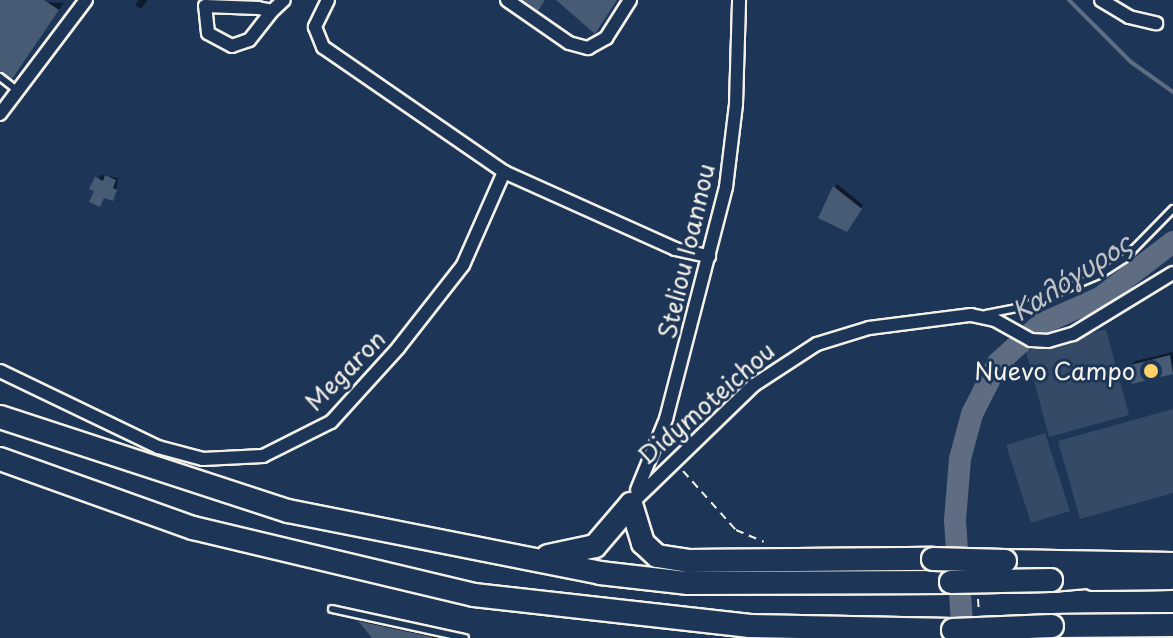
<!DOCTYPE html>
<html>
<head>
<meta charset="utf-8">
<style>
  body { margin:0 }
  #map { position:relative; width:1173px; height:638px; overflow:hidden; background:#1d3557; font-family:"Playpen Sans",sans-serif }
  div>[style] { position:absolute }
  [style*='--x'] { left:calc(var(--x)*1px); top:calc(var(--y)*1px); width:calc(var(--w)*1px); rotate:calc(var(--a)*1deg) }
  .green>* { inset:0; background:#354a67 }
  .shadow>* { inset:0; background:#0007 }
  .stream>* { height:4px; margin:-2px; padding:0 2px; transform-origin:2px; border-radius:2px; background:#5e6d82 }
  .river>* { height:22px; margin:-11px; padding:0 11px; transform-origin:11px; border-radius:11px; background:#5e6d82 }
  .building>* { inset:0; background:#485b74 }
  .path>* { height:2px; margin-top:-1px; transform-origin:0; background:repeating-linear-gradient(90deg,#f4f1e8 0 8px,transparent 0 14px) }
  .roads { filter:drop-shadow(2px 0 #f4f1e8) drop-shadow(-2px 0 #f4f1e8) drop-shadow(0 2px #f4f1e8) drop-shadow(0 -2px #f4f1e8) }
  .lane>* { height:6px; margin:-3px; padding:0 3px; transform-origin:3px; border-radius:3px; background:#1d3557 }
  .street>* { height:12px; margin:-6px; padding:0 6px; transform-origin:6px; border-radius:6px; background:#1d3557 }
  .highway>* { height:22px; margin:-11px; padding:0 11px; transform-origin:11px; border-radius:11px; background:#1d3557 }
  .bridges { filter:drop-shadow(2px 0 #f4f1e8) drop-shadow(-2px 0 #f4f1e8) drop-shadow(0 2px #f4f1e8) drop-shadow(0 -2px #f4f1e8) }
  .highway-bridge>* { height:22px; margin:-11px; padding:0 11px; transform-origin:11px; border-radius:11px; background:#1d3557 }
  .dots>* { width:22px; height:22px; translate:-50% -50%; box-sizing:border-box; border:4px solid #1d3557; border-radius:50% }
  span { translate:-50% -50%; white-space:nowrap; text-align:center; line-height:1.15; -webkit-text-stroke:6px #1d3557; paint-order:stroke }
  .street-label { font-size:24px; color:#f4f1e8 }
  .poi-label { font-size:24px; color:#f4f1e8 }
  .right { translate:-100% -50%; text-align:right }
  .water-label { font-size:26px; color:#c0c3c4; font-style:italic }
</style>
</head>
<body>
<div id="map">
  <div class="green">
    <i style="clip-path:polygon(1106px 329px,1129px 415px,1049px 437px,1026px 351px)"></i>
    <i style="clip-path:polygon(1173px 409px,1173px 493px,1080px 519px,1058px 441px)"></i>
    <i style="clip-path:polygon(1045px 433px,1070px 511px,1031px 523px,1006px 445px)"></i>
  </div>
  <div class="shadow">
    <i style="clip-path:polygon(0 0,64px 3px,12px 76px,0 68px)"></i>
    <i style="clip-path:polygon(139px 0,148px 0,141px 9px,135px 5px)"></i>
    <i style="clip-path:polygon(100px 175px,118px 178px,115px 196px,105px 196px,100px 205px,91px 201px)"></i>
    <i style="clip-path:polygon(837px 184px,863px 205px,850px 227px,821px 217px)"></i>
    <i style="clip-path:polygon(1173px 352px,1173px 372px,1133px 382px,1130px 366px,1135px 361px)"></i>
    <i style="clip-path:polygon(367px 615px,462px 638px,378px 638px,361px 621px)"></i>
  </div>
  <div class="stream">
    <i style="--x:1069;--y:0;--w:88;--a:45"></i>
    <i style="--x:1131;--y:62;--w:52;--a:35.5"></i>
  </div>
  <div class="river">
    <i style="--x:963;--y:638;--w:118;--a:-93.9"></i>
    <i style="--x:955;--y:520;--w:61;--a:-85.3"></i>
    <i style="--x:960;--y:459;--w:47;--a:-75.1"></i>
    <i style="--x:972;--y:414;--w:57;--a:-63"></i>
    <i style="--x:998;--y:363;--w:58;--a:-42.2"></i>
    <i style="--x:1041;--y:324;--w:64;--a:-23.8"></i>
    <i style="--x:1100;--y:298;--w:92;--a:-37.5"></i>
  </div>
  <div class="building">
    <i style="clip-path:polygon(0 0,44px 0,59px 10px,12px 79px,0 71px)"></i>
    <i style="clip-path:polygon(523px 0,545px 0,538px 11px)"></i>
    <i style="clip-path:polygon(556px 0,617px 0,595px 34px)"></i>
    <i style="clip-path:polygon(105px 175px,116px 180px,113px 188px,117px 190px,113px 201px,104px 198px,100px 207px,89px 202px,94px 191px,89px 189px,95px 177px,103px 181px)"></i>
    <i style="clip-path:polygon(833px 186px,862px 209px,847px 232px,818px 218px)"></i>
    <i style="clip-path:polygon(1170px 355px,1173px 374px,1132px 384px,1127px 366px)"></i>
    <i style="clip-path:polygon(358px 621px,432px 637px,432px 638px,372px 638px)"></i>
  </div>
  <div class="path">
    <i style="--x:683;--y:471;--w:79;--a:48.1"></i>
    <i style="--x:736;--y:530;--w:30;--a:23"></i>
    <i style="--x:978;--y:599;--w:14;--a:86"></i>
  </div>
  <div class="roads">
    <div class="lane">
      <i style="--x:0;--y:77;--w:23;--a:38"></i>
      <i style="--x:986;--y:314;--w:38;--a:-11"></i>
      <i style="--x:1023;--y:307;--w:85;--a:-22.9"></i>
      <i style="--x:1101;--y:274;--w:27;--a:-33"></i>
      <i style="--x:1124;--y:259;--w:70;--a:-45.6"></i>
      <i style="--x:332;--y:609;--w:136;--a:12.3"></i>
    </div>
    <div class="street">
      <i style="--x:328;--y:0;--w:30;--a:116"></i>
      <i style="--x:315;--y:27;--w:22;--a:68"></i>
      <i style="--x:323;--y:47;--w:220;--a:34.6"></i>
      <i style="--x:504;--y:172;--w:188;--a:24.2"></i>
      <i style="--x:675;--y:249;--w:35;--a:12"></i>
      <i style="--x:507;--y:0;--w:75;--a:34.7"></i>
      <i style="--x:569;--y:43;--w:20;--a:15"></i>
      <i style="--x:588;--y:48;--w:21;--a:-29"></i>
      <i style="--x:606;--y:38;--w:45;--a:-57.7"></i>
      <i style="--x:1101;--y:0;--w:33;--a:31"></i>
      <i style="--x:1129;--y:17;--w:28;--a:13"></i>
      <i style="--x:205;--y:6;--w:53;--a:2.2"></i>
      <i style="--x:258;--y:8;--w:14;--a:12"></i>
      <i style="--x:272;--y:11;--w:37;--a:128"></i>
      <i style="--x:249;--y:40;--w:18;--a:161"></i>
      <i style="--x:232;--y:46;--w:27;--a:-152"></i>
      <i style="--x:208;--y:33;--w:27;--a:-96"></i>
      <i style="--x:272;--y:11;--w:16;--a:-43"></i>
      <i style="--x:0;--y:114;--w:143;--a:-53"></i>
      <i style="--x:0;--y:371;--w:175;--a:25.7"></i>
      <i style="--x:158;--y:447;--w:47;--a:14.9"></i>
      <i style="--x:203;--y:459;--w:60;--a:-2.9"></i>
      <i style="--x:263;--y:456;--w:76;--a:-26.6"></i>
      <i style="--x:331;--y:422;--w:100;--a:-47.8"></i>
      <i style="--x:398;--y:348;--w:105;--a:-51.9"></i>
      <i style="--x:463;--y:265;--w:102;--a:-66.2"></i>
      <i style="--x:637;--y:490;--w:77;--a:-67.8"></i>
      <i style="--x:666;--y:419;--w:240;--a:-75.5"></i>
      <i style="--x:726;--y:187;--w:84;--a:-83.1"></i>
      <i style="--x:736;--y:104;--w:104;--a:-88.3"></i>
      <i style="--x:631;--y:504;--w:171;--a:-44.1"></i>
      <i style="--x:754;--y:385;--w:75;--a:-33.1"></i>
      <i style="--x:817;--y:344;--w:54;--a:-17.1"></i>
      <i style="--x:869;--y:328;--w:103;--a:-7.3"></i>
      <i style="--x:971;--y:315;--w:25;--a:12"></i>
      <i style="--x:995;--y:320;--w:41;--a:29.1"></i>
      <i style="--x:1031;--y:340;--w:17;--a:3"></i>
      <i style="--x:1048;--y:341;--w:26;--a:-16"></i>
      <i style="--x:1073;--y:334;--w:117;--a:-31.4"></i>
    </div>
    <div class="highway">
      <i style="--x:0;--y:417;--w:303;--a:18.1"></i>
      <i style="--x:288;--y:511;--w:318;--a:11.2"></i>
      <i style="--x:600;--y:573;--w:89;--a:6.5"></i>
      <i style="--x:688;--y:583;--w:263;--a:-0.2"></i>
      <i style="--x:0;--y:459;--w:205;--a:19.7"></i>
      <i style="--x:193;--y:528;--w:289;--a:13.4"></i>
      <i style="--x:474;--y:595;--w:278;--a:6.4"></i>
      <i style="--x:750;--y:626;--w:203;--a:1.1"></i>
      <i style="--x:631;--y:504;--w:41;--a:72.9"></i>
      <i style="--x:643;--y:543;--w:19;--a:43"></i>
      <i style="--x:657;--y:556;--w:30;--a:9"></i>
      <i style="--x:687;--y:561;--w:246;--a:-0.5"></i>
      <i style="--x:548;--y:556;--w:48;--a:-12"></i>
      <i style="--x:595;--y:546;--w:55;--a:-49.4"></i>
      <i style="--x:1005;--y:561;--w:168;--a:1"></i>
      <i style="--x:1093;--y:579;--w:78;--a:-0.7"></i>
      <i style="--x:1051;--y:580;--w:57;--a:-5"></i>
      <i style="--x:1052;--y:626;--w:121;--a:-0.5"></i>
    </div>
  </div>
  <div class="bridges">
    <div class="highway-bridge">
      <i style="--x:933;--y:559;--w:72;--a:1.6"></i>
      <i style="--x:951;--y:582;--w:100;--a:-1.1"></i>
      <i style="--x:953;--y:630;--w:99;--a:-2.3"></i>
    </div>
  </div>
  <div class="dots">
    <i style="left:1151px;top:371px;background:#ffd166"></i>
  </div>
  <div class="street-label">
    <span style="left:686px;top:251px;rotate:-77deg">Steliou Ioannou</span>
    <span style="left:345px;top:370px;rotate:-45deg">Megaron</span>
    <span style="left:706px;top:403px;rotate:-41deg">Didymoteichou</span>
  </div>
  <div class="poi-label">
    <span class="right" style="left:1135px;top:371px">Nuevo Campo</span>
  </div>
  <div class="water-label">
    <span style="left:1071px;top:277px;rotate:-33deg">Καλόγυρος</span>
  </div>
</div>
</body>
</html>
